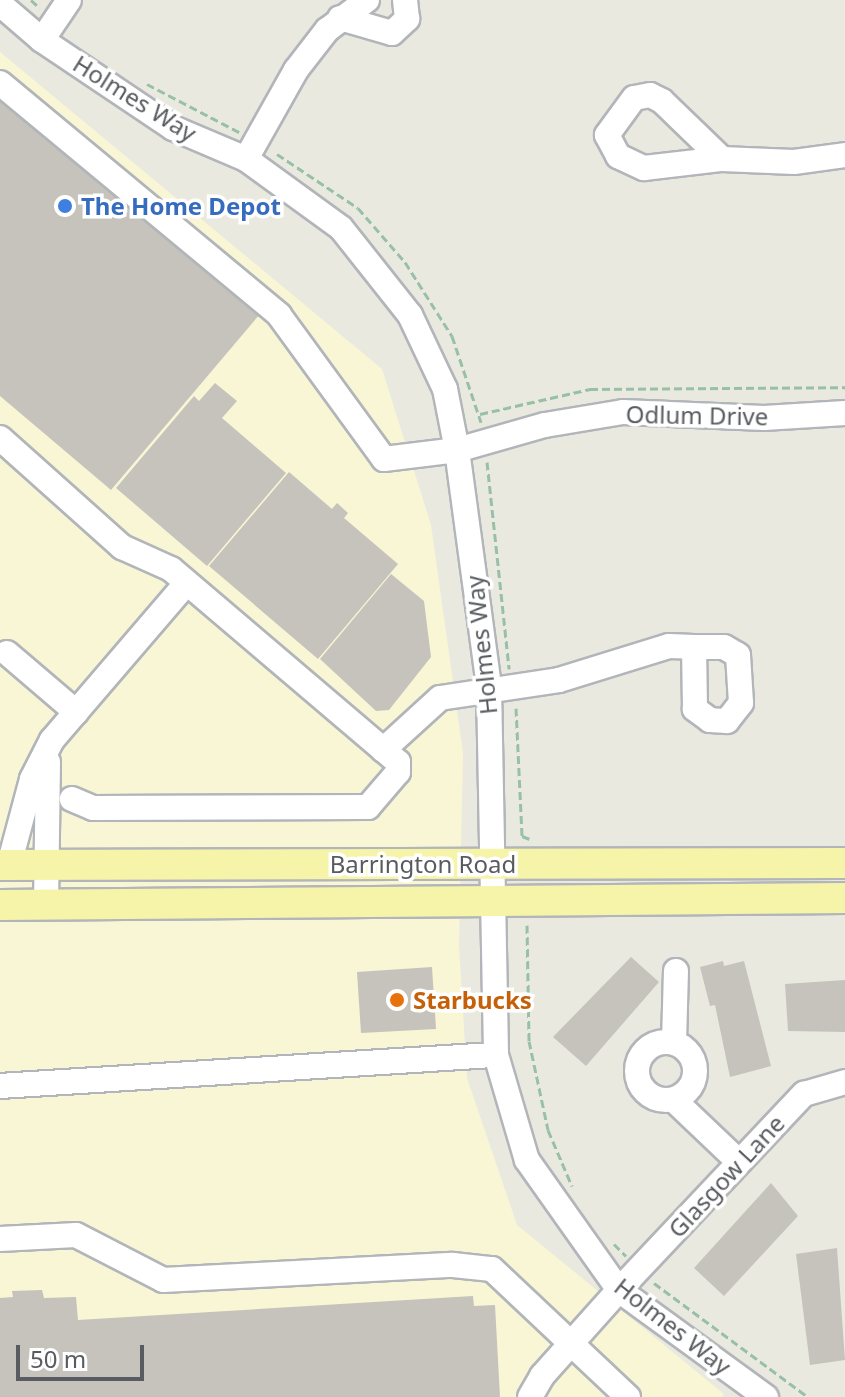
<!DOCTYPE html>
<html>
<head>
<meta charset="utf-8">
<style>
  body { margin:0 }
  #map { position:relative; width:845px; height:1397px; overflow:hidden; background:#eae9e0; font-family:"Noto Sans",sans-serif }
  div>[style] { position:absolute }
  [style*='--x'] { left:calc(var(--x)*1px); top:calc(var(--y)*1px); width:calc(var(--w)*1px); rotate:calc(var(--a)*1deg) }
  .commercial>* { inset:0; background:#f9f6d5 }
  .building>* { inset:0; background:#c5c3bc }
  .path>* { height:3px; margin-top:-1.5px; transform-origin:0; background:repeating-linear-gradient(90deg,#98c0a9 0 8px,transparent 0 12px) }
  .roads { filter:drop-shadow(2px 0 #b2b5b9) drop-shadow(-2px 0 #b2b5b9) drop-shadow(0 2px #b2b5b9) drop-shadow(0 -2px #b2b5b9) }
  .minor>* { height:24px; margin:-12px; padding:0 12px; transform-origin:12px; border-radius:12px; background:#fff }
  .minor>.ring { margin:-12px; padding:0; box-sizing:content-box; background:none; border:24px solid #fff; border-radius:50% }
  .major>* { height:30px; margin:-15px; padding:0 15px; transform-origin:15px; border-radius:15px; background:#f6f4a9 }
  .dots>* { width:22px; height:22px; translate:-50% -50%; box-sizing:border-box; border:4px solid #fff; border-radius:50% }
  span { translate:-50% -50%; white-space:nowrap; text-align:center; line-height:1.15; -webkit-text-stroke:7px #fff; paint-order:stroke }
  .street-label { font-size:24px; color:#585b5f }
  .shop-label { font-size:24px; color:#366cbe; font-weight:700 }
  .left { translate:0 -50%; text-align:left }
  .food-label { font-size:24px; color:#c56008; font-weight:700 }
  .scale { position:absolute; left:16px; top:1345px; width:128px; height:36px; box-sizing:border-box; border:4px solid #585b5f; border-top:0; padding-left:10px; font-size:24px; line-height:28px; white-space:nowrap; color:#585b5f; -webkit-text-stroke:6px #fff; paint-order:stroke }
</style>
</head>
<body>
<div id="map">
  <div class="commercial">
    <i style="clip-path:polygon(0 52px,382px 369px,431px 525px,463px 753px,459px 945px,467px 1078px,517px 1225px,724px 1394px,722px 1397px,0 1397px)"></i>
  </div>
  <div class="building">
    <i style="clip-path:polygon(0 98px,260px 314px,111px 490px,0 396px)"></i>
    <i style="clip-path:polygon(215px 383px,237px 401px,222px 418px,286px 473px,207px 566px,116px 488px,194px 396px,199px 401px)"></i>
    <i style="clip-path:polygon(289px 472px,332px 509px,337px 503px,348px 513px,344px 518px,398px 564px,318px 659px,209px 566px)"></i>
    <i style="clip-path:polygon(391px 574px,424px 601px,431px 657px,389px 710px,376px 711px,320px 659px)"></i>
    <i style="clip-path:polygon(631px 957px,659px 982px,586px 1066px,553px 1037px)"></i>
    <i style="clip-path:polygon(723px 961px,724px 966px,744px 961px,771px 1066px,730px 1077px,715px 1005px,710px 1006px,700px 967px)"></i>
    <i style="clip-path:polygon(432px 967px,436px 1029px,361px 1033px,357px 972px)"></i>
    <i style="clip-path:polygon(845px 980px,845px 1032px,788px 1031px,785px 984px)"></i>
    <i style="clip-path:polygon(771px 1183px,798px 1216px,724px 1296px,694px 1268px)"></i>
    <i style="clip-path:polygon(837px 1248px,845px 1360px,810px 1365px,796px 1254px)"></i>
    <i style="clip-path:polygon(42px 1290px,44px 1298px,76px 1297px,78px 1320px,473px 1296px,474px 1306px,495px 1305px,500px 1397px,0 1397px,0 1298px,13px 1297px,12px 1291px)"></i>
  </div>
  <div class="path">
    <i style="--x:31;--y:0;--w:12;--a:42"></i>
    <i style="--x:147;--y:84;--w:104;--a:27.6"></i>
    <i style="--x:277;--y:154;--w:97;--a:33.7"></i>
    <i style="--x:358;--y:208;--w:72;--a:49"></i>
    <i style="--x:405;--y:262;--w:88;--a:57.6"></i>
    <i style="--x:452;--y:336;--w:91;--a:71.4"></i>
    <i style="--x:480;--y:414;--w:113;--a:-12.8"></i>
    <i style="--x:590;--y:389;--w:255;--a:-0.4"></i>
    <i style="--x:487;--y:462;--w:208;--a:83.9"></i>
    <i style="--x:516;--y:708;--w:128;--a:87.3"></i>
    <i style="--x:522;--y:836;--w:9;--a:21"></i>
    <i style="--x:527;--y:925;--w:116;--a:89"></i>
    <i style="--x:529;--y:1041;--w:91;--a:77.9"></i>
    <i style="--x:548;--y:1130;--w:61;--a:66.8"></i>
    <i style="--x:614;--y:1244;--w:17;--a:45"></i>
    <i style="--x:654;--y:1283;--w:192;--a:36.5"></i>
  </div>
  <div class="roads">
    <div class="minor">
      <i style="--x:0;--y:4;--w:55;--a:40.6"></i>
      <i style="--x:42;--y:40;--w:158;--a:33.9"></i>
      <i style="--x:173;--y:128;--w:79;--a:23"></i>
      <i style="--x:246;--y:159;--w:117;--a:36"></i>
      <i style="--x:341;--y:228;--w:111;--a:51.6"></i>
      <i style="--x:410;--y:315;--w:82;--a:64.7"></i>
      <i style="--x:445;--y:389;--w:62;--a:78.9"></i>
      <i style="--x:457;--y:450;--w:240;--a:82.3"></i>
      <i style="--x:489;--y:688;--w:367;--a:88.9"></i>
      <i style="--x:496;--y:1055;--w:109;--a:73.6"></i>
      <i style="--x:527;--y:1160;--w:159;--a:54.7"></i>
      <i style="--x:619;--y:1290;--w:182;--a:36.1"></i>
      <i style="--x:340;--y:18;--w:54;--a:16.1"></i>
      <i style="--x:392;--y:33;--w:21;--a:-43"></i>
      <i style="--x:407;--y:19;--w:19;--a:-96"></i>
      <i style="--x:42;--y:40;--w:48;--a:-56"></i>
      <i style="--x:0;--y:83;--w:363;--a:39.7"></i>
      <i style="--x:279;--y:315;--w:178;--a:53.9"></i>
      <i style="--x:384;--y:459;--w:74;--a:-7"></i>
      <i style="--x:457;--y:450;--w:91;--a:-15.9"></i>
      <i style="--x:545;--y:425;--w:79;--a:-9.5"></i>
      <i style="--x:623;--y:412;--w:141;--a:2.4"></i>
      <i style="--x:764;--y:418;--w:81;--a:-3.5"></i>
      <i style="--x:246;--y:159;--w:102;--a:-60.7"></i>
      <i style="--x:296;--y:70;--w:51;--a:-52.2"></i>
      <i style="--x:327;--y:30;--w:50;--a:-36.9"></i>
      <i style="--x:722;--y:159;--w:83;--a:-136"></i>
      <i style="--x:662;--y:101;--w:13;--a:-153"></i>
      <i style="--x:650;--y:95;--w:16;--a:169"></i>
      <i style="--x:634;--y:98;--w:46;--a:126.1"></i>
      <i style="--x:607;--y:135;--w:24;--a:62"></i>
      <i style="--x:618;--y:156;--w:29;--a:25"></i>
      <i style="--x:644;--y:168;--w:79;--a:-6.6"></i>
      <i style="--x:722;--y:159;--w:72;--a:2.4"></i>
      <i style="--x:794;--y:162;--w:51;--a:-7.8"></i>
      <i style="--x:0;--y:438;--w:164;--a:41.8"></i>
      <i style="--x:122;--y:547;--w:54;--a:24.2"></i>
      <i style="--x:171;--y:569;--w:298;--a:40.4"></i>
      <i style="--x:398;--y:762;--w:10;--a:90"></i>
      <i style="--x:398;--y:772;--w:46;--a:130.6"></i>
      <i style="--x:368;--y:807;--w:275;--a:179.8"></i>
      <i style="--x:93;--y:808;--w:23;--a:-157"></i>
      <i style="--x:7;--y:653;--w:91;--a:40.5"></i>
      <i style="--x:383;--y:750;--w:77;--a:-42.4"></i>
      <i style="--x:440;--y:698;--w:120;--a:-8.6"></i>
      <i style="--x:559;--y:680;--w:115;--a:-17.2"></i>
      <i style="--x:669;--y:646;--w:25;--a:2"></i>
      <i style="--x:694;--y:647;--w:30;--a:0"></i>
      <i style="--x:724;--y:647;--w:16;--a:30"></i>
      <i style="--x:738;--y:655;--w:48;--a:86.4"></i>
      <i style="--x:741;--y:703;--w:23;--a:128"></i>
      <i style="--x:727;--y:721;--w:17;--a:-177"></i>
      <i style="--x:710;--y:720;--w:19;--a:-144"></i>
      <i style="--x:695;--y:709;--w:62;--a:-90.9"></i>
      <i style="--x:9;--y:865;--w:89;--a:-75"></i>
      <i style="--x:32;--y:779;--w:44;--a:-62.9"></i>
      <i style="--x:52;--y:740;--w:204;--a:-49.4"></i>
      <i style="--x:46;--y:905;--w:143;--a:-89.2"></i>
      <i style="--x:674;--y:1042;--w:71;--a:-88.4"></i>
      <i class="ring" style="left:637px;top:1042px;width:34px;height:34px"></i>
      <i style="--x:0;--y:1086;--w:497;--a:-3.6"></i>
      <i style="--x:676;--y:1102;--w:86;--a:43.6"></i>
      <i style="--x:0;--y:1239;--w:76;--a:-3"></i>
      <i style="--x:76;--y:1235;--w:98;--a:27.3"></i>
      <i style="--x:163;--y:1280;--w:290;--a:-3"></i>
      <i style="--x:453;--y:1265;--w:39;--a:6"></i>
      <i style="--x:492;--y:1269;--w:187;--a:43.3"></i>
      <i style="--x:530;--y:1397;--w:24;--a:-60"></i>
      <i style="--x:542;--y:1376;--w:115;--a:-48.2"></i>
      <i style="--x:619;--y:1290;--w:270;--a:-46.7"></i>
      <i style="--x:804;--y:1094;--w:43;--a:-16.3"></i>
    </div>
    <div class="major">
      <i style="--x:0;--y:865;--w:845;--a:-0.14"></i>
      <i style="--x:0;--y:905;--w:845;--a:-0.47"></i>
    </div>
  </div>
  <div class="dots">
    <i style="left:65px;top:206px;background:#3f7fe0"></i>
    <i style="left:397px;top:1000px;background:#e8710a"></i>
  </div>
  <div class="street-label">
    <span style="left:135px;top:98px;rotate:32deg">Holmes Way</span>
    <span style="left:697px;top:415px;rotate:1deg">Odlum Drive</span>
    <span style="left:481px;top:645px;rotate:-96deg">Holmes Way</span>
    <span style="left:423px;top:864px">Barrington Road</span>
    <span style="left:726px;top:1176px;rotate:-47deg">Glasgow Lane</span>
    <span style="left:673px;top:1326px;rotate:38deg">Holmes Way</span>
  </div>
  <div class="shop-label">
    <span class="left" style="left:81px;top:206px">The Home Depot</span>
  </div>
  <div class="food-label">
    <span class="left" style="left:413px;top:1000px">Starbucks</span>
  </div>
  <div class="scale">50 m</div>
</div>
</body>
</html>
